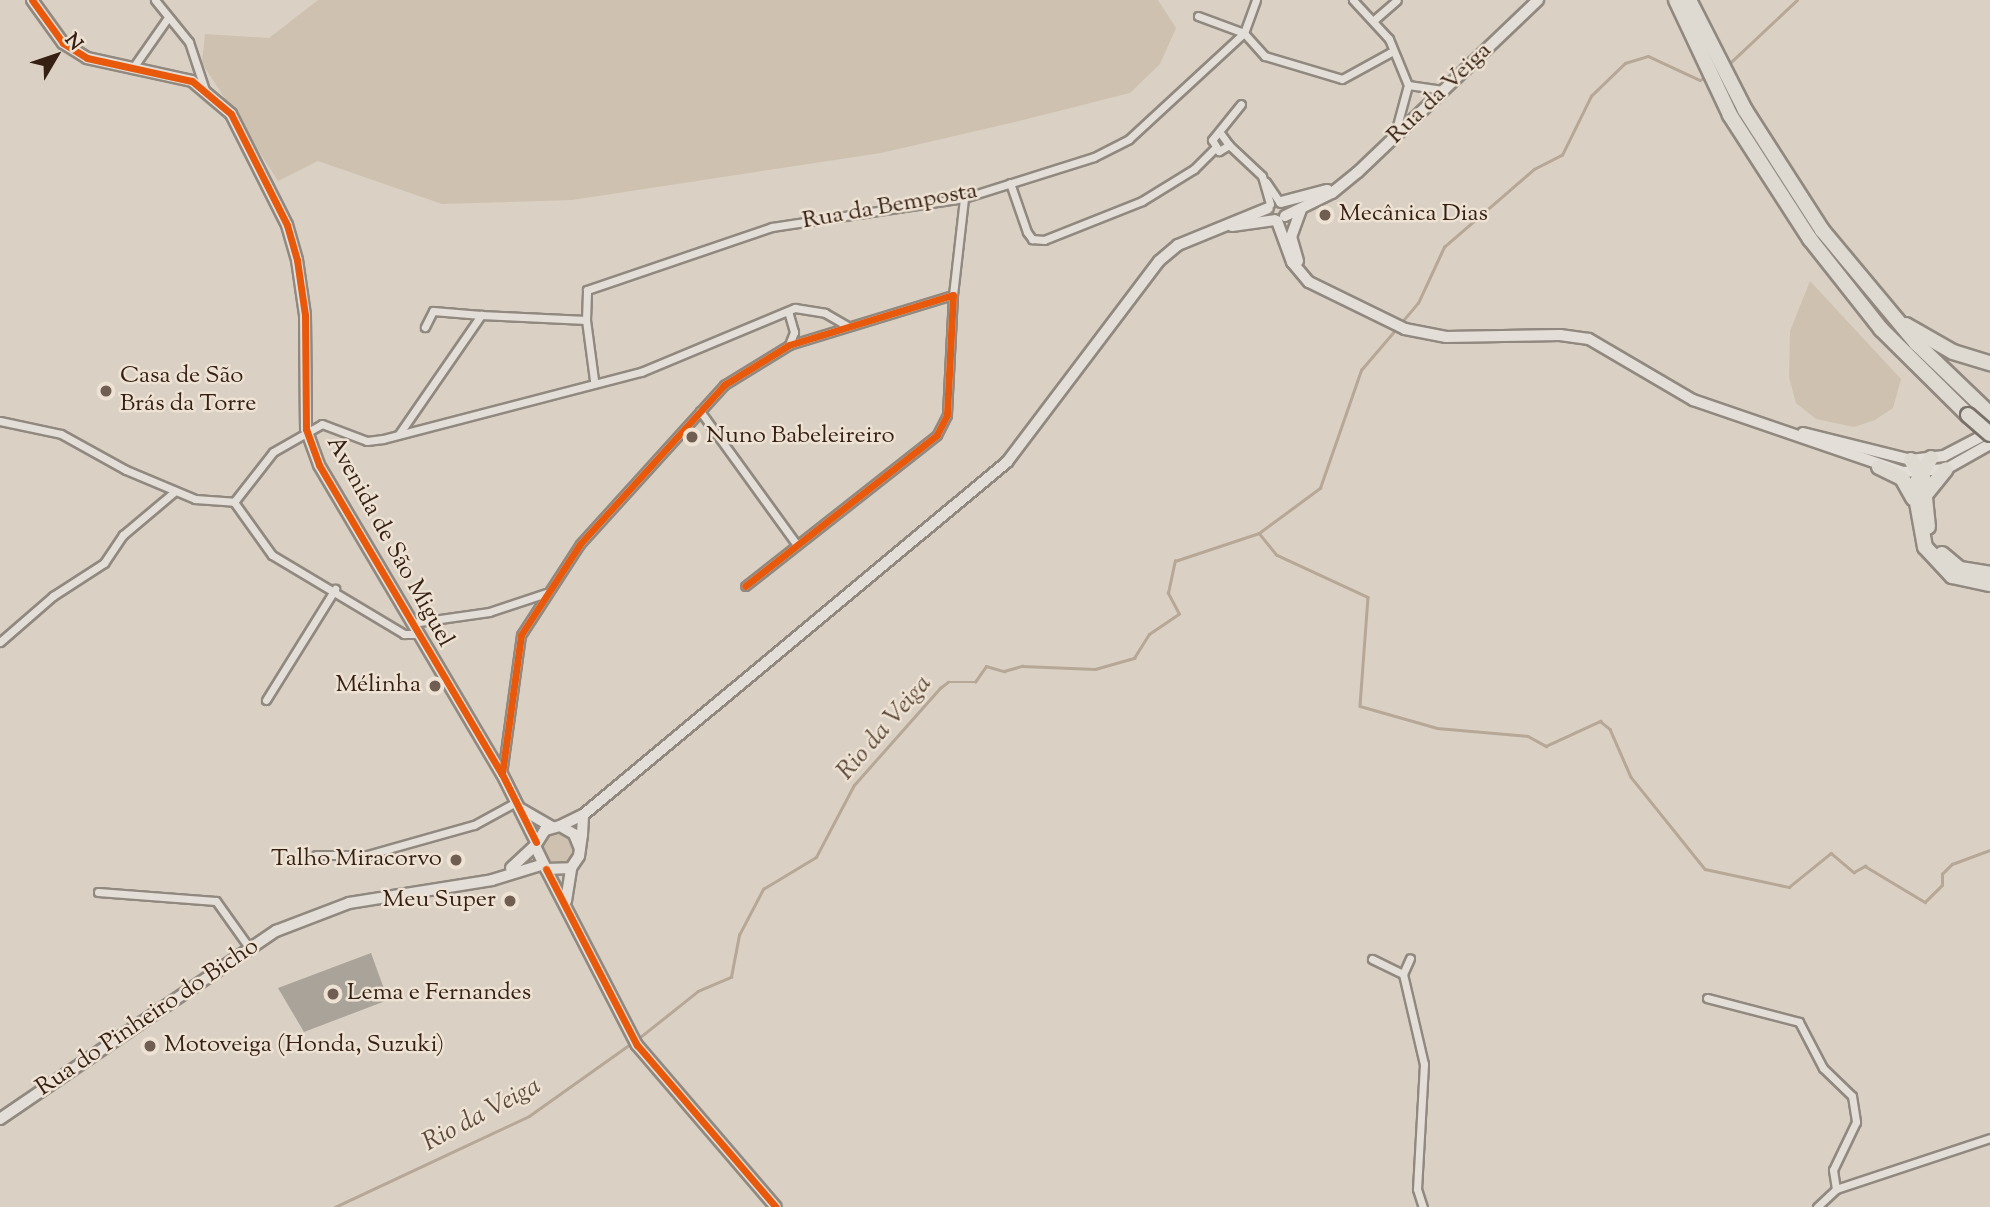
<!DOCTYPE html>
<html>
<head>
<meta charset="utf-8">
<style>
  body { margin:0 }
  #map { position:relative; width:1990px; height:1207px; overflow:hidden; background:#dad1c4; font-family:"Sorts Mill Goudy",serif }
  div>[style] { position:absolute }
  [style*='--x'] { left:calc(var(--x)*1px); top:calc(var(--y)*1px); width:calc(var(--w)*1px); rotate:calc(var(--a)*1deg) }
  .green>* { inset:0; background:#cec1af }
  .round { border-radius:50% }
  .stream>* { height:2.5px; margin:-1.25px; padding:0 1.25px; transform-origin:1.25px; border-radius:1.25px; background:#b7a796 }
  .building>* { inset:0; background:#aaa399 }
  .roads { filter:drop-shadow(2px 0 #918980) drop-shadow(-2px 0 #918980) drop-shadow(0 2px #918980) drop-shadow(0 -2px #918980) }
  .street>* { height:7px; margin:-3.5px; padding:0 3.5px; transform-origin:3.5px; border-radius:3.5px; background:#e3dfd8 }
  .secondary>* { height:10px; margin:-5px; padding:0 5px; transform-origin:5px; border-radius:5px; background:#e3dfd8 }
  .highway>* { height:14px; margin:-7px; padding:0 7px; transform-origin:7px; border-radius:7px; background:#ded9d1 }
  .bridges { filter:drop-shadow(2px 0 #797169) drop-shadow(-2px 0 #797169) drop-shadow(0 2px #797169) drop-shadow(0 -2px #797169) }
  .highway-bridge>* { height:14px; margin:-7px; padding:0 7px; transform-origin:7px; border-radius:7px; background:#ded9d1 }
  .cycleway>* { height:7px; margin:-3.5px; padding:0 3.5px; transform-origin:3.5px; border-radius:3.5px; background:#e8590c }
  .dots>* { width:19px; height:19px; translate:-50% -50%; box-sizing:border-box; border:4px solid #ede2d3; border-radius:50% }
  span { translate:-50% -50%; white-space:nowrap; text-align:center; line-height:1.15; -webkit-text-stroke:5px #ede2d3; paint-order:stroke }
  .street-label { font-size:24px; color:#352013 }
  .poi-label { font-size:24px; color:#352013 }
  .left { translate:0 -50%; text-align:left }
  .right { translate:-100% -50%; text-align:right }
  .water-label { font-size:26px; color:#5d493a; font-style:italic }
  .north { position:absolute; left:21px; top:21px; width:70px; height:70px; -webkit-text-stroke:5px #ede2d3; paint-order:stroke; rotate:51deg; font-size:19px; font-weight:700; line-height:28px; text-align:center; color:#352013 }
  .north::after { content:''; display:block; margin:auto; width:24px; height:32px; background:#352013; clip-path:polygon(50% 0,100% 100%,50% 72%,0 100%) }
</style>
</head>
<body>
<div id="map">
  <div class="green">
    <i style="clip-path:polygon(318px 0,1158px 0,1176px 28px,1160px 64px,1130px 93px,1015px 122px,881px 153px,572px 200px,442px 204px,318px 161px,278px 181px,202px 63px,205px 34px,269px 38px)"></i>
    <i style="clip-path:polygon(1810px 281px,1901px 379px,1893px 408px,1875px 420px,1854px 427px,1816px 419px,1796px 403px,1789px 377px,1790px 331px)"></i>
    <i class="round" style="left:541px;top:832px;width:34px;height:34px"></i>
  </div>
  <div class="stream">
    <i style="--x:1729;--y:64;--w:93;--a:-43.3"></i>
    <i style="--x:1401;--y:323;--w:26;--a:-50"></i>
    <i style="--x:1418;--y:303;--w:62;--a:-65.1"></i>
    <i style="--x:1444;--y:247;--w:119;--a:-40.9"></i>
    <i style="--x:1534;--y:169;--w:31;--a:-27"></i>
    <i style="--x:1562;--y:155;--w:66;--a:-63.8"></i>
    <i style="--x:1591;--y:96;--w:47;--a:-44.1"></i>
    <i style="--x:1625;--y:63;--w:24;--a:-17"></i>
    <i style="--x:1648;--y:56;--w:57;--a:24.8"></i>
    <i style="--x:1700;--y:80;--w:8;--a:-30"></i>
    <i style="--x:1259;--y:533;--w:28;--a:51"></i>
    <i style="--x:1277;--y:555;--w:100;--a:24.8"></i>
    <i style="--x:1368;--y:597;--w:109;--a:94.2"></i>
    <i style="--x:1360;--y:706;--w:80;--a:15.9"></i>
    <i style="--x:1437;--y:728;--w:91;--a:5"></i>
    <i style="--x:1528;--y:736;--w:21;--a:29"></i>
    <i style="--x:1546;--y:746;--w:60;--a:-24.8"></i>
    <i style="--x:1600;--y:721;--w:13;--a:39"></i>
    <i style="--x:1610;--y:729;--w:52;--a:66.4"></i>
    <i style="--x:1631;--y:777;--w:118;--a:51.2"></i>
    <i style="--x:1705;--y:869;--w:86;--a:12.1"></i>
    <i style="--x:1789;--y:887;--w:54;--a:-39"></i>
    <i style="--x:1831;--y:853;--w:30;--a:40"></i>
    <i style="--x:1854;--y:872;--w:13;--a:-29"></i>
    <i style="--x:1865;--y:866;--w:70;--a:31"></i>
    <i style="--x:1925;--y:902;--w:24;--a:-45"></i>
    <i style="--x:1942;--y:885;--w:11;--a:-90"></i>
    <i style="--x:1942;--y:874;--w:14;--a:-45"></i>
    <i style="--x:1952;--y:864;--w:40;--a:-20.2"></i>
    <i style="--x:639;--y:1038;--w:75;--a:-38.5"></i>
    <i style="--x:698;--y:991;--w:36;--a:-23"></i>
    <i style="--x:731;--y:977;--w:43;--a:-79.2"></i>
    <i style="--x:739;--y:935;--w:52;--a:-62.4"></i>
    <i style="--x:763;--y:889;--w:62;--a:-31.1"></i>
    <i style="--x:816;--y:857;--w:81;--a:-62.2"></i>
    <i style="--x:854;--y:785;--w:130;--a:-48.4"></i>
    <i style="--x:940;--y:688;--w:10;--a:-37"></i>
    <i style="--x:948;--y:682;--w:27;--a:0"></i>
    <i style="--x:975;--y:682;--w:19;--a:-55"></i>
    <i style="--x:986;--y:666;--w:19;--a:16"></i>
    <i style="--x:1004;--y:671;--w:19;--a:-16"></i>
    <i style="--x:1022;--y:666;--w:73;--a:2.4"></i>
    <i style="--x:1095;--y:669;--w:41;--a:-15.8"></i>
    <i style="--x:1134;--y:658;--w:28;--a:-58"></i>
    <i style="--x:1149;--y:634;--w:36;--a:-34"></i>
    <i style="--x:1179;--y:614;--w:24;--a:-118"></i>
    <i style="--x:1168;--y:593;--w:33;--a:-78"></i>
    <i style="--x:1175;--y:561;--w:89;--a:-18.4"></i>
    <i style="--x:1259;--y:533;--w:76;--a:-36.4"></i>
    <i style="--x:1320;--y:488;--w:125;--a:-70.8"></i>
    <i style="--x:1361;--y:370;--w:55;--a:-49.4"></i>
    <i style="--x:335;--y:1207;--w:214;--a:-25.1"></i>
    <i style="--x:529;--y:1116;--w:128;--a:-35.4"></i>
  </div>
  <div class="building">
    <i style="clip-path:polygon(371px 953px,388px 1000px,304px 1032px,278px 988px)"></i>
  </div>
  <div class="roads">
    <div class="street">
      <i style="--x:155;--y:0;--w:54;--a:51"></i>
      <i style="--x:189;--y:42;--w:51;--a:71.6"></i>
      <i style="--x:1353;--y:0;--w:53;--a:47.3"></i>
      <i style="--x:1389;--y:39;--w:50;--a:67.6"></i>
      <i style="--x:1408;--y:85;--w:54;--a:105.1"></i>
      <i style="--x:1198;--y:16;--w:49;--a:20.3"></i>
      <i style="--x:1244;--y:33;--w:31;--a:48"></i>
      <i style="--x:1265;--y:56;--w:80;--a:16.6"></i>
      <i style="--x:1342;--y:79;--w:58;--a:-28.8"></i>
      <i style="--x:1374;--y:20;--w:30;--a:-41"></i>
      <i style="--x:132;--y:69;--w:61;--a:-55"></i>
      <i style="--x:1408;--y:85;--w:35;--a:8"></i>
      <i style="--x:1221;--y:134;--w:14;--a:54"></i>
      <i style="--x:1229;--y:145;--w:12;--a:149"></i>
      <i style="--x:1219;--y:151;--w:13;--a:-122"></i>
      <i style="--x:1212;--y:140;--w:46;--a:-51.1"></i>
      <i style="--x:1229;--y:145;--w:45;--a:43.2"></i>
      <i style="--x:1262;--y:176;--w:29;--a:74"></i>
      <i style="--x:1266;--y:182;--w:23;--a:56"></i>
      <i style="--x:1010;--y:183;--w:52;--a:70.9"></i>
      <i style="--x:1027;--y:232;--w:9;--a:54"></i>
      <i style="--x:1032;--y:239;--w:12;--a:5"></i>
      <i style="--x:1044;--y:240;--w:105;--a:-21.7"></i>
      <i style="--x:1142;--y:201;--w:61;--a:-31.6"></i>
      <i style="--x:1194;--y:169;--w:28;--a:-45"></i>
      <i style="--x:953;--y:295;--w:98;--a:-83.5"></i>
      <i style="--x:788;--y:311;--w:22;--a:74"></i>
      <i style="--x:794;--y:332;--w:14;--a:111"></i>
      <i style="--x:481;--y:315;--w:105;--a:2.7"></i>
      <i style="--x:586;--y:320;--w:61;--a:82.4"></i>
      <i style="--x:586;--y:320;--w:30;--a:-88"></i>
      <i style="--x:587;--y:290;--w:195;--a:-18.8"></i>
      <i style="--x:772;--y:227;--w:194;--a:-8.6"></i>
      <i style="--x:964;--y:198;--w:136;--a:-17.5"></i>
      <i style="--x:1094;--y:157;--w:39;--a:-27"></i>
      <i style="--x:1129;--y:139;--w:156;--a:-42.7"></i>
      <i style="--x:1244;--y:33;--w:35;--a:-70"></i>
      <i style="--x:700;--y:411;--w:165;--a:54.1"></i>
      <i style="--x:0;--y:421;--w:62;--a:12"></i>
      <i style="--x:61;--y:434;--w:74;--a:29"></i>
      <i style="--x:126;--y:470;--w:75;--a:22.8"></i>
      <i style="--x:195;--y:499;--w:39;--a:4"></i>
      <i style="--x:234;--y:502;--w:65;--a:54.4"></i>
      <i style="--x:272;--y:555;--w:154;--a:30.9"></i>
      <i style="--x:404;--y:634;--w:13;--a:0"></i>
      <i style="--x:399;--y:434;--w:145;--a:-55.4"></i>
      <i style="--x:481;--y:315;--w:48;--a:-175.2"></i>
      <i style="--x:433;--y:311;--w:18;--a:117"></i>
      <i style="--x:234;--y:502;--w:63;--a:-52"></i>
      <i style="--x:273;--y:452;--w:56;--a:-29.7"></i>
      <i style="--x:322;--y:424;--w:48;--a:20.7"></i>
      <i style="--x:367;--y:441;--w:16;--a:-7"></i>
      <i style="--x:383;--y:439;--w:267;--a:-14.6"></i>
      <i style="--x:641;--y:372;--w:167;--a:-22.6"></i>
      <i style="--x:795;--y:308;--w:30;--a:9"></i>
      <i style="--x:825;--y:313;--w:24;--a:30"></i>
      <i style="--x:412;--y:623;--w:78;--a:-8.1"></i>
      <i style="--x:489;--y:612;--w:60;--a:-18.4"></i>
      <i style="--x:0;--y:642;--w:70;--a:-41"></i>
      <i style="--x:53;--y:596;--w:61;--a:-32.9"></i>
      <i style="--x:104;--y:563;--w:34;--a:-56"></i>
      <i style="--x:123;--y:535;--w:67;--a:-40.1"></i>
      <i style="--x:266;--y:700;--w:131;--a:-58.1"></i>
      <i style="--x:502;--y:774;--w:140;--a:-82.2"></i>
      <i style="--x:521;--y:635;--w:108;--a:-57"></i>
      <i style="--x:580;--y:544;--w:215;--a:-47.8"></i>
      <i style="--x:724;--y:385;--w:76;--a:-31.6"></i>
      <i style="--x:789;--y:345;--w:171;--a:-17"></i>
      <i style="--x:953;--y:295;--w:120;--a:92.9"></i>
      <i style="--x:947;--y:415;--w:22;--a:117"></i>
      <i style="--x:937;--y:435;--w:244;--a:141.8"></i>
      <i style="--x:316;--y:855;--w:51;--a:0"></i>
      <i style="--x:367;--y:855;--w:111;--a:-15.7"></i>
      <i style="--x:474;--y:825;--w:48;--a:-28.7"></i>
      <i style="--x:98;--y:892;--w:118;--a:4.4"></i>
      <i style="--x:216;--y:901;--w:55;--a:54.6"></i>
      <i style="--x:1372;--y:959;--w:34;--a:26"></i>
      <i style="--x:1403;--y:974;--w:92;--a:76.9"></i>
      <i style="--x:1424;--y:1064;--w:125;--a:93.2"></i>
      <i style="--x:1417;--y:1189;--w:19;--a:72"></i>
      <i style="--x:1403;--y:974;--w:17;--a:-66"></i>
      <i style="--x:1707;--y:998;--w:95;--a:14.6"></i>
      <i style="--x:1799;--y:1022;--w:52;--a:62.4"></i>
      <i style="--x:1823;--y:1068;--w:40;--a:44"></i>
      <i style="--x:1852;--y:1096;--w:26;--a:81"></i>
      <i style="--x:1856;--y:1122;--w:53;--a:115.6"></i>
      <i style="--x:1833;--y:1170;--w:19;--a:81"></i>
      <i style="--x:1817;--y:1207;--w:26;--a:-43"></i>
      <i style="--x:1836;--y:1189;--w:162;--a:-18.3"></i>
    </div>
    <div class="secondary">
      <i style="--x:32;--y:0;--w:53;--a:54.2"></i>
      <i style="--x:63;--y:43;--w:28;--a:32"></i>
      <i style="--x:87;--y:58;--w:107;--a:12.4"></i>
      <i style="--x:192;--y:81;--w:51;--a:40.2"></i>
      <i style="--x:231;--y:114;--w:124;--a:63.2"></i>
      <i style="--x:287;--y:225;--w:36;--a:74"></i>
      <i style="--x:297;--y:260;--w:56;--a:81.7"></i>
      <i style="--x:305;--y:315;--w:114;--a:89.5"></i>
      <i style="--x:306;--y:429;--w:38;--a:70"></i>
      <i style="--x:319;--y:465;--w:359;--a:59.4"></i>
      <i style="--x:502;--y:774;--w:76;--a:63.4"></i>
      <i style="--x:1281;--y:202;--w:48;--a:-14.6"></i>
      <i style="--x:1285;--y:216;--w:52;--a:-26.1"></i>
      <i style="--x:1332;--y:193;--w:33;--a:-39"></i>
      <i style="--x:1358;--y:172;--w:249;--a:-43.7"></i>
      <i style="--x:1277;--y:221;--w:44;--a:69.9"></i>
      <i style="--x:1292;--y:262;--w:26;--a:50"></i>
      <i style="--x:1309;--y:282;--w:107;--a:26.1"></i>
      <i style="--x:1405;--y:329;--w:42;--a:11"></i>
      <i style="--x:1446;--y:337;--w:114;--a:-1"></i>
      <i style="--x:1560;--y:335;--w:29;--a:8"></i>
      <i style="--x:1589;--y:339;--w:121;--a:30.4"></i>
      <i style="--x:1693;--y:400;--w:222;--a:18.9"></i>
      <i style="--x:1903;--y:472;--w:43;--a:-4"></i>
      <i style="--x:1946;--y:469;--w:51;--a:-29.6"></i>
      <i style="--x:1232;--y:226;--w:43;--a:-7.9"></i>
      <i style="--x:1298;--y:261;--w:25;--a:-106"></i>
      <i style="--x:1291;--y:237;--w:29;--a:-70"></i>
      <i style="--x:1803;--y:433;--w:111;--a:14"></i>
      <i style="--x:1911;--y:460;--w:33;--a:-7"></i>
      <i style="--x:1944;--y:456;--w:52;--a:-27.6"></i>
      <i style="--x:521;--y:809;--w:36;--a:30"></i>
      <i style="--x:560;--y:826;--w:25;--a:-26"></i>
      <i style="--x:583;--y:815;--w:552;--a:-39.78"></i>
      <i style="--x:1007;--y:462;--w:252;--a:-52.9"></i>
      <i style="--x:1159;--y:261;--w:25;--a:-40"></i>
      <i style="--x:1178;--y:245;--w:97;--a:-22.3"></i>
      <i style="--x:580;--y:849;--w:16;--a:-112"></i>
      <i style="--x:574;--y:834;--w:16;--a:-150"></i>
      <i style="--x:560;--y:826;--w:16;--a:165"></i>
      <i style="--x:545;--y:830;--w:19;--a:122"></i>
      <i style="--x:535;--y:846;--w:25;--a:64"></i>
      <i style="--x:546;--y:869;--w:25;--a:-2"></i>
      <i style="--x:571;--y:868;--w:14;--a:-56"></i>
      <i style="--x:579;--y:856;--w:21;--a:-82"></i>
      <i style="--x:582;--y:835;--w:20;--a:-87"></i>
      <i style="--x:511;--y:868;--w:33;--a:-43"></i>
      <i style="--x:546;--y:869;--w:198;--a:62.7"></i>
      <i style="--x:637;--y:1045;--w:213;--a:49.4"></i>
      <i style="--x:566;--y:901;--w:33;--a:-81"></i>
      <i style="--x:0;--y:1119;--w:334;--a:-34.3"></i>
      <i style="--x:276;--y:931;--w:78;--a:-21"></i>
      <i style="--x:349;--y:903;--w:145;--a:-9.1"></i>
      <i style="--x:492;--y:880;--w:51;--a:-17"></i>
    </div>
    <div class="highway">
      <i style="--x:1676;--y:0;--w:127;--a:64.8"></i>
      <i style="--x:1730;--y:115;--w:148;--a:57.2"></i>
      <i style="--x:1810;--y:239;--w:115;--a:51.7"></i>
      <i style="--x:1881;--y:329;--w:122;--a:44.7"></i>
      <i style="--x:1689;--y:0;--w:123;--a:63"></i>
      <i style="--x:1745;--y:110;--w:143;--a:57.3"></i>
      <i style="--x:1822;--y:230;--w:147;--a:50.2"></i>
      <i style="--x:1916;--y:343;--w:103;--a:43.8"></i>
      <i style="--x:1906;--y:325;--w:54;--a:29.9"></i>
      <i style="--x:1953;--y:352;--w:39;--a:17"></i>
      <i style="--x:1931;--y:458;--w:33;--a:121"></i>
      <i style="--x:1914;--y:486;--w:62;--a:79.8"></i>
      <i style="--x:1925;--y:547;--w:40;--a:47"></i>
      <i style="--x:1952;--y:576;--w:39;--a:12"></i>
      <i style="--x:1911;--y:460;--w:22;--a:56"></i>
      <i style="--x:1923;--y:478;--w:49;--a:84.2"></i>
      <i style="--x:1879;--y:467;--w:25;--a:26"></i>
      <i style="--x:1902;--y:478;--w:23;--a:61"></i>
      <i style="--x:1925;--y:495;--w:33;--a:-51"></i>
      <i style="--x:1942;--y:554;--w:23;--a:40"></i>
      <i style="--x:1960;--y:569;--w:30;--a:9"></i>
    </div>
  </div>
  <div class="bridges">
    <div class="highway-bridge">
      <i style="--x:1968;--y:415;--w:29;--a:41"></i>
    </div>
  </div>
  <div class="cycleway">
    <i style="--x:32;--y:0;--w:53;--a:54.2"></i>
    <i style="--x:63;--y:43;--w:28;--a:32"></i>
    <i style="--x:87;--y:58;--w:107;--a:12.4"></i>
    <i style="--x:192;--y:81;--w:51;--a:40.2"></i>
    <i style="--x:231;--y:114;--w:124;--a:63.2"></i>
    <i style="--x:287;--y:225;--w:36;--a:74"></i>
    <i style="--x:297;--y:260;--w:56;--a:81.7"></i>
    <i style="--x:305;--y:315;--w:114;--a:89.5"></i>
    <i style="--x:306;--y:429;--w:38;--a:70"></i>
    <i style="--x:319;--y:465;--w:359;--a:59.4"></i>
    <i style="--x:502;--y:774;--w:76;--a:63.4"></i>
    <i style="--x:502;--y:774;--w:140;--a:-82.2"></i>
    <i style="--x:521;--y:635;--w:108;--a:-57"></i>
    <i style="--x:580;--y:544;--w:215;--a:-47.8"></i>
    <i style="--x:724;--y:385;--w:76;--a:-31.6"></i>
    <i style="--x:789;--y:345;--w:171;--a:-17"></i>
    <i style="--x:953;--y:295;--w:120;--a:92.9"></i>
    <i style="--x:947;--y:415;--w:22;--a:117"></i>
    <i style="--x:937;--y:435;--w:244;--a:141.8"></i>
    <i style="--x:546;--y:869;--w:198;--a:62.7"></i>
    <i style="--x:637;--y:1045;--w:213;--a:49.4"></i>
  </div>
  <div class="dots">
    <i style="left:1325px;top:215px;background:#6f5e51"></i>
    <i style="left:106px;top:391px;background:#6f5e51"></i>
    <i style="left:692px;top:437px;background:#6f5e51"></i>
    <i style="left:435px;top:686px;background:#6f5e51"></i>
    <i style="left:456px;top:860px;background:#6f5e51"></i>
    <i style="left:510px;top:901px;background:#6f5e51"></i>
    <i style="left:333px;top:994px;background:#6f5e51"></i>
    <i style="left:150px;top:1046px;background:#6f5e51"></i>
  </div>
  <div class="street-label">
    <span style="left:1440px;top:94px;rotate:-44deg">Rua da Veiga</span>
    <span style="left:890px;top:207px;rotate:-10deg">Rua da Bemposta</span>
    <span style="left:389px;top:542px;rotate:61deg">Avenida de São Miguel</span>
    <span style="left:148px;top:1018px;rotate:-34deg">Rua do Pinheiro do Bicho</span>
  </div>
  <div class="poi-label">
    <span class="left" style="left:1339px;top:215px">Mecânica Dias</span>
    <span class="left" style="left:120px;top:391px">Casa de São<br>Brás da Torre</span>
    <span class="left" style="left:706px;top:437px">Nuno Babeleireiro</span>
    <span class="right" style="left:421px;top:686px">Mélinha</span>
    <span class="right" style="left:442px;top:860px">Talho Miracorvo</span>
    <span class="right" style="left:496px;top:901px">Meu Super</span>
    <span class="left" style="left:347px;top:994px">Lema e Fernandes</span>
    <span class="left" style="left:164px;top:1046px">Motoveiga (Honda, Suzuki)</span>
  </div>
  <div class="water-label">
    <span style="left:885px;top:728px;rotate:-49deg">Rio da Veiga</span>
    <span style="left:482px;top:1115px;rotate:-28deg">Rio da Veiga</span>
  </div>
  <div class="north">N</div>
</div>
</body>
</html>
